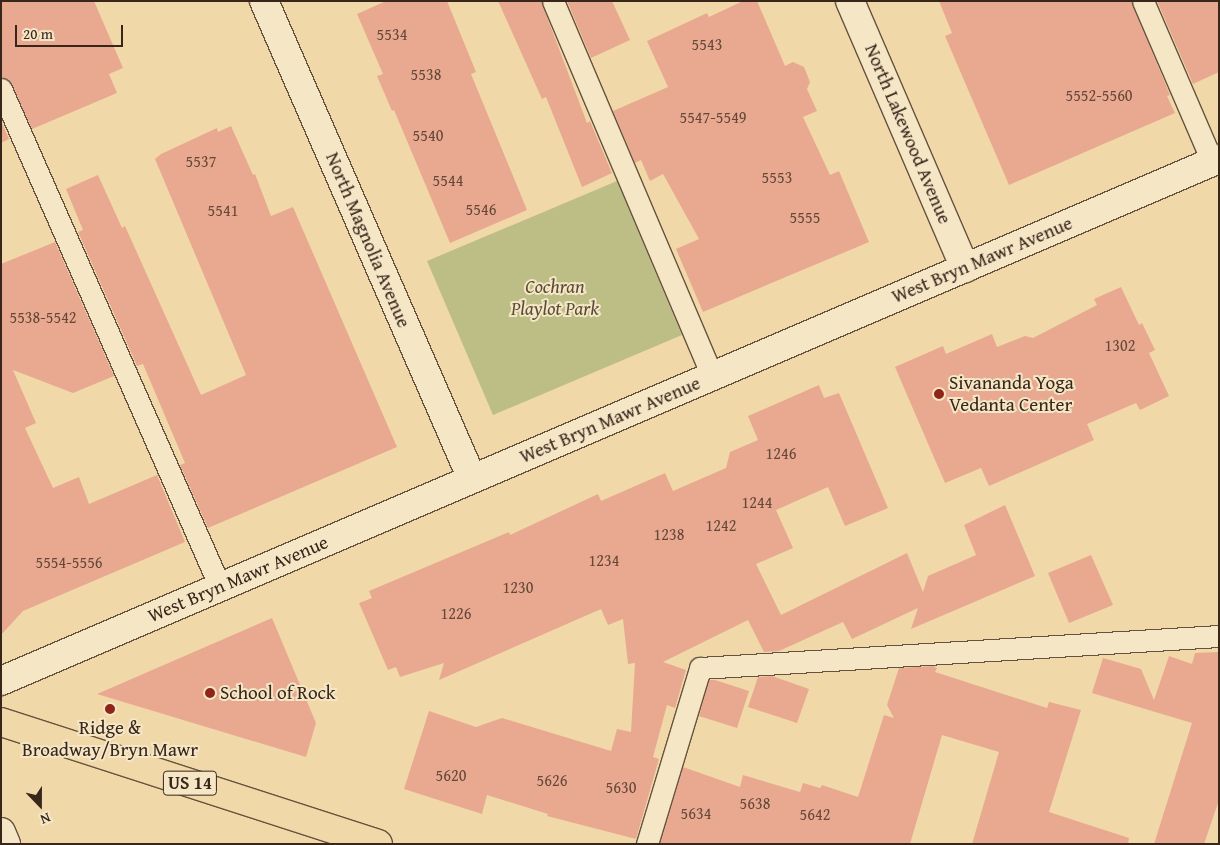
<!DOCTYPE html>
<html>
<head>
<meta charset="utf-8">
<style>
  body { margin:0 }
  #map { position:relative; width:1220px; height:845px; overflow:hidden; background:#f0d8a8; font-family:"Gentium Book Plus",serif }
  div>[style] { position:absolute }
  [style*='--x'] { left:calc(var(--x)*1px); top:calc(var(--y)*1px); width:calc(var(--w)*1px); rotate:calc(var(--a)*1deg) }
  .green>* { inset:0; background:#bdbe85 }
  .building>* { inset:0; background:#e9a991 }
  .roads { filter:drop-shadow(1px 0 #66523e) drop-shadow(-1px 0 #66523e) drop-shadow(0 1px #66523e) drop-shadow(0 -1px #66523e) }
  .service>* { height:21px; margin:-10.5px; padding:0 10.5px; transform-origin:10.5px; border-radius:10.5px; background:#f5e6c6 }
  .minor>* { height:28px; margin:-14px; padding:0 14px; transform-origin:14px; border-radius:14px; background:#f5e6c6 }
  .secondary>* { height:28px; margin:-14px; padding:0 14px; transform-origin:14px; border-radius:14px; background:#f5e6c6 }
  .primary>* { height:28px; margin:-14px; padding:0 14px; transform-origin:14px; border-radius:14px; background:#f0d8a8 }
  .dots>* { width:14px; height:14px; translate:-50% -50%; box-sizing:border-box; border:2px solid #f5e6c6; border-radius:50% }
  span { translate:-50% -50%; white-space:nowrap; text-align:center; line-height:1.15; -webkit-text-stroke:4px #f5e6c6; paint-order:stroke }
  .number-label { font-size:16px; color:#644738 }
  .number-label span { -webkit-text-stroke-width:0 }
  .shield-label span { padding:1px 4px; background:#f5e6c6; border:1px solid; border-radius:4px; -webkit-text-stroke-width:0 }
  .shield-label { font-size:18px; color:#38261b; font-weight:700 }
  .street-label { font-size:19px; color:#38261b }
  .park-label { font-size:19px; color:#594c36; font-style:italic }
  .poi-label { font-size:19px; color:#38261b }
  .left { translate:0 -50%; text-align:left }
  .frame { position:absolute; inset:0; border:2px solid #38261b; pointer-events:none }
  .north { position:absolute; left:15px; top:780px; width:50px; height:50px; -webkit-text-stroke:4px #f5e6c6; paint-order:stroke; rotate:158deg; font-size:14px; font-weight:700; line-height:20px; text-align:center; color:#38261b }
  .north::after { content:''; display:block; margin:auto; width:18px; height:22px; background:#38261b; clip-path:polygon(50% 0,100% 100%,50% 72%,0 100%) }
  .scale { position:absolute; left:15px; top:25px; width:108px; height:22px; box-sizing:border-box; border:2px solid #38261b; border-top:0; padding-left:6px; font-size:15px; line-height:18px; white-space:nowrap; color:#38261b; -webkit-text-stroke:4px #f5e6c6; paint-order:stroke }
</style>
</head>
<body>
<div id="map">
  <div class="green">
    <i style="clip-path:polygon(617px 181px,682px 335px,493px 415px,427px 261px)"></i>
  </div>
  <div class="building">
    <i style="clip-path:polygon(1px 1px,94px 1px,123px 68px,109px 74px,117px 93px,32px 129px,12px 84px,8px 79px,1px 77px)"></i>
    <i style="clip-path:polygon(386px 1px,447px 1px,476px 72px,471px 74px,527px 210px,450px 243px,394px 110px,392px 111px,377px 76px,383px 74px,357px 14px)"></i>
    <i style="clip-path:polygon(498px 1px,541px 1px,587px 123px,590px 121px,612px 173px,582px 187px,546px 97px,542px 99px)"></i>
    <i style="clip-path:polygon(567px 1px,612px 1px,630px 40px,591px 58px)"></i>
    <i style="clip-path:polygon(743px 1px,757px 1px,785px 66px,793px 62px,804px 67px,810px 82px,807px 89px,817px 111px,803px 117px,830px 175px,839px 171px,869px 242px,703px 312px,676px 249px,699px 239px,663px 174px,650px 181px,641px 160px,635px 163px,613px 111px,668px 87px,647px 41px,707px 13px,709px 17px)"></i>
    <i style="clip-path:polygon(939px 1px,1131px 1px,1170px 95px,1167px 96px,1175px 113px,1009px 185px,945px 36px,952px 33px)"></i>
    <i style="clip-path:polygon(1157px 1px,1219px 1px,1219px 72px,1193px 84px)"></i>
    <i style="clip-path:polygon(1px 121px,9px 139px,1px 143px)"></i>
    <i style="clip-path:polygon(231px 126px,253px 175px,255px 174px,271px 216px,293px 207px,397px 447px,208px 528px,180px 465px,185px 463px,143px 364px,137px 366px,78px 232px,83px 230px,66px 189px,98px 175px,122px 228px,125px 226px,201px 395px,246px 375px,155px 159px,161px 154px,217px 128px,218px 132px)"></i>
    <i style="clip-path:polygon(55px 242px,114px 376px,73px 393px,13px 370px,36px 423px,25px 428px,53px 488px,79px 477px,89px 504px,157px 475px,185px 542px,23px 611px,1px 635px,1px 264px)"></i>
    <i style="clip-path:polygon(1121px 287px,1139px 325px,1142px 323px,1155px 350px,1149px 353px,1169px 396px,1140px 410px,1136px 403px,1087px 424px,1094px 440px,989px 486px,981px 468px,945px 483px,895px 367px,943px 346px,946px 354px,992px 334px,997px 347px,1025px 336px,1033px 338px,1097px 305px,1094px 299px)"></i>
    <i style="clip-path:polygon(819px 385px,824px 398px,839px 393px,888px 508px,845px 526px,828px 487px,776px 510px,793px 548px,756px 564px,781px 615px,907px 553px,923px 592px,928px 576px,976px 555px,964px 525px,1005px 505px,1035px 576px,911px 629px,918px 608px,852px 639px,843px 622px,779px 651px,764px 652px,748px 620px,663px 662px,686px 670px,675px 708px,667px 705px,653px 757px,659px 759px,636px 839px,547px 816px,548px 814px,487px 795px,482px 814px,404px 789px,429px 711px,476px 727px,502px 718px,611px 751px,617px 729px,631px 732px,635px 663px,628px 664px,623px 619px,608px 625px,601px 609px,439px 680px,444px 663px,400px 677px,396px 667px,388px 670px,359px 603px,372px 598px,369px 591px,509px 532px,510px 535px,598px 494px,601px 501px,665px 473px,673px 491px,726px 468px,730px 452px,758px 440px,748px 416px)"></i>
    <i style="clip-path:polygon(1091px 555px,1113px 605px,1069px 623px,1048px 573px)"></i>
    <i style="clip-path:polygon(272px 618px,316px 723px,306px 757px,97px 694px)"></i>
    <i style="clip-path:polygon(1219px 652px,1219px 800px,1204px 844px,1154px 844px,1192px 723px,1092px 693px,1103px 658px,1141px 669px,1154px 700px,1169px 656px,1192px 664px,1195px 653px)"></i>
    <i style="clip-path:polygon(933px 666px,937px 668px,935px 672px,1047px 708px,1049px 702px,1081px 710px,1049px 812px,1129px 838px,1128px 844px,972px 844px,999px 752px,942px 735px,910px 844px,660px 844px,683px 767px,740px 787px,743px 775px,800px 792px,803px 783px,820px 788px,822px 785px,858px 797px,884px 715px,894px 718px,887px 705px,899px 668px)"></i>
    <i style="clip-path:polygon(772px 676px,809px 689px,797px 723px,748px 707px,758px 677px)"></i>
    <i style="clip-path:polygon(709px 680px,715px 680px,749px 691px,737px 728px,699px 716px)"></i>
  </div>
  <div class="roads">
    <div class="service">
      <i style="--x:553;--y:1;--w:407;--a:67"></i>
      <i style="--x:1143;--y:1;--w:174;--a:66.7"></i>
      <i style="--x:1;--y:89;--w:544;--a:66.26"></i>
      <i style="--x:647;--y:844;--w:184;--a:-73.2"></i>
      <i style="--x:700;--y:668;--w:520;--a:-3.53"></i>
    </div>
    <div class="minor">
      <i style="--x:264;--y:1;--w:521;--a:66.48"></i>
      <i style="--x:850;--y:1;--w:291;--a:66.7"></i>
      <i style="--x:1;--y:681;--w:1325;--a:-23.2"></i>
    </div>
    <div class="secondary">
      <i style="--x:1;--y:832;--w:13;--a:67"></i>
    </div>
    <div class="primary">
      <i style="--x:1;--y:722;--w:396;--a:17.9"></i>
    </div>
  </div>
  <div class="dots">
    <i style="left:939px;top:394px;background:#8f2418"></i>
    <i style="left:210px;top:693px;background:#8f2418"></i>
    <i style="left:110px;top:709px;background:#8f2418"></i>
  </div>
  <div class="number-label">
    <span style="left:392px;top:34px">5534</span>
    <span style="left:707px;top:44px">5543</span>
    <span style="left:426px;top:74px">5538</span>
    <span style="left:1099px;top:95px">5552-5560</span>
    <span style="left:713px;top:117px">5547-5549</span>
    <span style="left:428px;top:135px">5540</span>
    <span style="left:201px;top:161px">5537</span>
    <span style="left:777px;top:177px">5553</span>
    <span style="left:448px;top:180px">5544</span>
    <span style="left:481px;top:209px">5546</span>
    <span style="left:223px;top:210px">5541</span>
    <span style="left:805px;top:217px">5555</span>
    <span style="left:43px;top:317px">5538-5542</span>
    <span style="left:1120px;top:345px">1302</span>
    <span style="left:781px;top:453px">1246</span>
    <span style="left:757px;top:502px">1244</span>
    <span style="left:721px;top:525px">1242</span>
    <span style="left:669px;top:534px">1238</span>
    <span style="left:604px;top:560px">1234</span>
    <span style="left:69px;top:562px">5554-5556</span>
    <span style="left:518px;top:587px">1230</span>
    <span style="left:456px;top:613px">1226</span>
    <span style="left:451px;top:775px">5620</span>
    <span style="left:552px;top:780px">5626</span>
    <span style="left:621px;top:787px">5630</span>
    <span style="left:755px;top:803px">5638</span>
    <span style="left:696px;top:813px">5634</span>
    <span style="left:815px;top:814px">5642</span>
  </div>
  <div class="shield-label">
    <span style="left:190px;top:783px">US 14</span>
  </div>
  <div class="street-label">
    <span style="left:908px;top:134px;rotate:67deg">North Lakewood Avenue</span>
    <span style="left:368px;top:240px;rotate:67deg">North Magnolia Avenue</span>
    <span style="left:982px;top:260px;rotate:-23deg">West Bryn Mawr Avenue</span>
    <span style="left:610px;top:420px;rotate:-23deg">West Bryn Mawr Avenue</span>
    <span style="left:238px;top:579px;rotate:-23deg">West Bryn Mawr Avenue</span>
  </div>
  <div class="park-label">
    <span style="left:555px;top:298px">Cochran<br>Playlot Park</span>
  </div>
  <div class="poi-label">
    <span class="left" style="left:949px;top:394px">Sivananda Yoga<br>Vedanta Center</span>
    <span class="left" style="left:220px;top:693px">School of Rock</span>
    <span style="left:110px;top:739px">Ridge &amp;<br>Broadway/Bryn Mawr</span>
  </div>
  <div class="frame"></div>
  <div class="north">N</div>
  <div class="scale">20 m</div>
</div>
</body>
</html>
